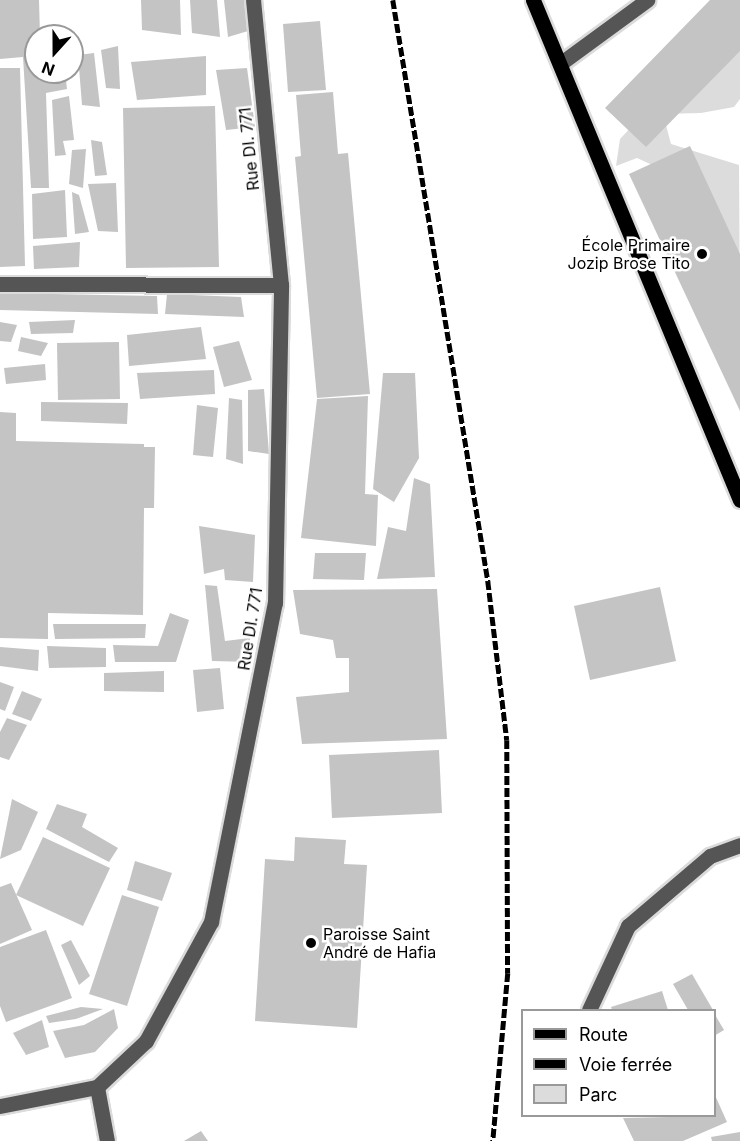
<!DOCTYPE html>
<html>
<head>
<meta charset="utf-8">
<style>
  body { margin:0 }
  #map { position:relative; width:740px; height:1141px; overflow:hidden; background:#fff; font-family:Inter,sans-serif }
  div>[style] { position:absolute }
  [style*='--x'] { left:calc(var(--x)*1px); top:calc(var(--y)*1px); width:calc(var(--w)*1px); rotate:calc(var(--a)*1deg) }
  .green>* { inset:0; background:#dcdcdc }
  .building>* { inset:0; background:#c4c4c4 }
  .roads { filter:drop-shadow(2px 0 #dbdbdb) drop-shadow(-2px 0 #dbdbdb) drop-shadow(0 2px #dbdbdb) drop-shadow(0 -2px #dbdbdb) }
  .minor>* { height:15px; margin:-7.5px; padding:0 7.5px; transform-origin:7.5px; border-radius:7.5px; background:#555 }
  .major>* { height:15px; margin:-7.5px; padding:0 7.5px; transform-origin:7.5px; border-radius:7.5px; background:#000 }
  .rail>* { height:4.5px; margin-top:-2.25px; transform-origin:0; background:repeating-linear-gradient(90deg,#000 0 9px,transparent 0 12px) }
  .dots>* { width:16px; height:16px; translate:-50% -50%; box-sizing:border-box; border:3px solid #fff; border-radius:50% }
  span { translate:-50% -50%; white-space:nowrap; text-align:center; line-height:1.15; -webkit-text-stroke:5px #fff; paint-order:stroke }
  .street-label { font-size:16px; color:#000 }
  .poi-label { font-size:16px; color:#000 }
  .right { translate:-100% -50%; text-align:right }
  .left { translate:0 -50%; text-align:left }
  .legend { position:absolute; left:521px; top:1009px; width:195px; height:108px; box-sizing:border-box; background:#fff; border:2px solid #999; margin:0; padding:8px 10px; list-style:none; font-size:18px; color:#000 }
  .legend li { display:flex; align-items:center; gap:12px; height:30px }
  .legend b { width:30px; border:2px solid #999 }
  .north { position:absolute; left:24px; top:24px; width:60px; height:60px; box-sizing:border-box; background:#fff; border:2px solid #999; border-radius:50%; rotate:201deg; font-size:16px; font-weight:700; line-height:24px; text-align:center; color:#000 }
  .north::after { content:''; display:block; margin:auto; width:21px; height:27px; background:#000; clip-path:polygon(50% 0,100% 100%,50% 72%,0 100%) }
</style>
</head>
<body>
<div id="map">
  <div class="green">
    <i style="clip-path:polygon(740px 39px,740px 99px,734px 107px,701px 113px,663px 114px,671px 144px,739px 165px,740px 311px,678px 177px,637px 158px,616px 166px,620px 139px,636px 122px)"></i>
  </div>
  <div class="building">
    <i style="clip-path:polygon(0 0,39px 0,40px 36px,36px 36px,36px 72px,65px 72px,67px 89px,46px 93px,49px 188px,31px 188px,23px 57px,0 59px)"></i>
    <i style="clip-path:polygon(141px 0,180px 0,181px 35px,142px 30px)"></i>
    <i style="clip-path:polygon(190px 0,217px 0,220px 37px,192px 33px)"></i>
    <i style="clip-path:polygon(224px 0,244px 0,248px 31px,228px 37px)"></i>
    <i style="clip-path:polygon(710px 0,740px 0,740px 51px,646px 147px,605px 108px)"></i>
    <i style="clip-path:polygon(320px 21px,326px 90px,288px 92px,283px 24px)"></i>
    <i style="clip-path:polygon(118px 46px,120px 89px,106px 88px,101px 50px)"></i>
    <i style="clip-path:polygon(94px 53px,100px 107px,82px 105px,78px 55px)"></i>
    <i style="clip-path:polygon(206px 56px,206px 95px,137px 100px,131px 62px)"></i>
    <i style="clip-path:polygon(0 68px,20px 68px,25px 266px,0 267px)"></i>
    <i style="clip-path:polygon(247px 68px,255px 127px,226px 130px,216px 70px)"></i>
    <i style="clip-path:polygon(333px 92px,338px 154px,348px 153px,370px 394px,317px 398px,295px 157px,301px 156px,296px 95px)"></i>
    <i style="clip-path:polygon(69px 96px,74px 140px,63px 141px,66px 155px,55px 156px,52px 100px)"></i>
    <i style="clip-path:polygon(215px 106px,219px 267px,126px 268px,123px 108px)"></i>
    <i style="clip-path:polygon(91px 140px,102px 142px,107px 175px,95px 176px)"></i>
    <i style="clip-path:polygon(690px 146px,740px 254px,740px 411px,629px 174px)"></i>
    <i style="clip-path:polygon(86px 149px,83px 188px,69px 184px,72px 150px)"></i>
    <i style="clip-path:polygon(116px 183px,118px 232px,98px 231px,88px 184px)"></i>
    <i style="clip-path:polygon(65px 190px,67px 237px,33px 239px,32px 194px)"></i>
    <i style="clip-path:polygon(72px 192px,79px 195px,89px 232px,75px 234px)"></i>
    <i style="clip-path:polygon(80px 242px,79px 267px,34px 269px,33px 246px)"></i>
    <i style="clip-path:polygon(0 293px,157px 296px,158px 314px,0 310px)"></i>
    <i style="clip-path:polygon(167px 294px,241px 297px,244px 317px,165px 314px)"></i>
    <i style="clip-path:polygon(75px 320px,73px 333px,31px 334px,29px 322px)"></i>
    <i style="clip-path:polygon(0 322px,17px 325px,11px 342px,0 341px)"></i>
    <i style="clip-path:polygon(201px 327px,206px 359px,129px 366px,127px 335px)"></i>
    <i style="clip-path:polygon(21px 337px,48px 343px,41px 356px,18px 351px)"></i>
    <i style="clip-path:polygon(239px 341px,252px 380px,224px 387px,213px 347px)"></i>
    <i style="clip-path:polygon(119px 342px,120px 399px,58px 400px,57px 343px)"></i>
    <i style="clip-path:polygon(45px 364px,46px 380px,6px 384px,4px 368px)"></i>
    <i style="clip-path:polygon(214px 370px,215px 394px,140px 399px,137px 373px)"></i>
    <i style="clip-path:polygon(383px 373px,415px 373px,419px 458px,394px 502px,373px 489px)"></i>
    <i style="clip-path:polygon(264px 389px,269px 454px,248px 451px,248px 390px)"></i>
    <i style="clip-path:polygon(368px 396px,365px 494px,378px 495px,376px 546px,301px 538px,317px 399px)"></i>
    <i style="clip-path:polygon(229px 398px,242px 400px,243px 464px,226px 459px)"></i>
    <i style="clip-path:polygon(41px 402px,128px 403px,127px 424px,41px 421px)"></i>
    <i style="clip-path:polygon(197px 405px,218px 408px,213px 457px,193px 455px)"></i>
    <i style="clip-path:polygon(0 412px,16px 413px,16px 441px,144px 444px,144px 447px,155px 447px,154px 508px,144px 508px,143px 615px,48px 613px,48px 639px,0 638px)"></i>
    <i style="clip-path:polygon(414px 478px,430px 484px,435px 577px,377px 579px,388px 527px,406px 531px)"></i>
    <i style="clip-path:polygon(199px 526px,255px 535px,253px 582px,225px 580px,224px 569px,204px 574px)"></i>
    <i style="clip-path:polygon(315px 553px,366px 553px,364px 580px,313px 579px)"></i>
    <i style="clip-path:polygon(205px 585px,217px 586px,225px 641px,250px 638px,252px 662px,212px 661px)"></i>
    <i style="clip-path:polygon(660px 587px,676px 661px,590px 680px,574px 606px)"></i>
    <i style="clip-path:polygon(437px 589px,447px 739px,302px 744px,296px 697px,349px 692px,349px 658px,336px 658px,333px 640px,300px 634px,293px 590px)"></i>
    <i style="clip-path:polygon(170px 613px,189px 620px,176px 662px,115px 662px,113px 645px,158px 646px)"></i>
    <i style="clip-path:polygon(53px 624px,146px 624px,145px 638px,55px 639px)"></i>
    <i style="clip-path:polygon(47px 646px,106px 648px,106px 667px,49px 668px)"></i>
    <i style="clip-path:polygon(0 647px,39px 650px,38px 671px,0 666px)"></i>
    <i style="clip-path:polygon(220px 668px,224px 709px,197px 712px,193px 670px)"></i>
    <i style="clip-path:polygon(164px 671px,164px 692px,104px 691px,104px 673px)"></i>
    <i style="clip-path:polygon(0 682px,14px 687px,5px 711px,0 709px)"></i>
    <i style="clip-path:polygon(22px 691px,42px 699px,31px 721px,12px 714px)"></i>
    <i style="clip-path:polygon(7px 718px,27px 725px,9px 760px,0 757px,0 732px)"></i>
    <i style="clip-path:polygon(439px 750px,442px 813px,332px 818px,329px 755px)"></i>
    <i style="clip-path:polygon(12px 799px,38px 812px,21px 850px,0 859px)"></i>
    <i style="clip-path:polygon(57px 804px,87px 814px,82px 827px,118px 848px,109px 862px,46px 829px)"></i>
    <i style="clip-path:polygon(43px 837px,110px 868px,83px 926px,16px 895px)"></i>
    <i style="clip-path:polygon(295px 837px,346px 840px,344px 864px,367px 865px,357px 1028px,255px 1021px,265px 859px,294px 861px)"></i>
    <i style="clip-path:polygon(135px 861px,172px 873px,162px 901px,127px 890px)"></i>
    <i style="clip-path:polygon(11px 883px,32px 930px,0 944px,0 887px)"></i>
    <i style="clip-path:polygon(122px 895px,159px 907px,127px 1006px,89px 994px)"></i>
    <i style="clip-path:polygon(46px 930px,72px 998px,6px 1022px,0 1006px,0 947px)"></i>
    <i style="clip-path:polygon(71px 940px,90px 976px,79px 985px,61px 945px)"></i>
    <i style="clip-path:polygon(692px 974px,713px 1010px,688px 1010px,673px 984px)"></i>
    <i style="clip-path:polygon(662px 991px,668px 1010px,612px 1010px,611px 1007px)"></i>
    <i style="clip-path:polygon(81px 1007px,103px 1009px,76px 1019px,49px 1023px,46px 1016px)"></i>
    <i style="clip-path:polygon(114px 1009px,118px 1028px,95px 1052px,65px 1058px,53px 1031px,84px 1025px)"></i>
    <i style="clip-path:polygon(714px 1013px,724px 1030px,714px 1036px)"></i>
    <i style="clip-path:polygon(42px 1020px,49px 1047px,26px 1055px,13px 1033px)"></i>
    <i style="clip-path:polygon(714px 1093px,727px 1122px,683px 1141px,634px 1141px,623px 1118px,714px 1116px)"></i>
    <i style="clip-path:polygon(201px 1131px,208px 1141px,184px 1141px)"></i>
    <i style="clip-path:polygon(740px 1132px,740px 1141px,712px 1141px,711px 1137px)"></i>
  </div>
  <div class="roads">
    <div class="minor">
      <i style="--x:561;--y:63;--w:107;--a:-36.2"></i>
      <i style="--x:0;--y:284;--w:281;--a:0.2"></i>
      <i style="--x:589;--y:1010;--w:93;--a:-65.1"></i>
      <i style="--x:628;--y:926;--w:108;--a:-40.5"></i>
      <i style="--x:710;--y:856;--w:32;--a:-20"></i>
      <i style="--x:97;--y:1087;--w:55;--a:79.5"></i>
      <i style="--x:0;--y:1106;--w:99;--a:-11.1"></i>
      <i style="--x:97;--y:1087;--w:67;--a:-43.2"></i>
      <i style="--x:146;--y:1041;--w:136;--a:-61.4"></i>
      <i style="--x:211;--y:922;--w:325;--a:-78.7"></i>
      <i style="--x:275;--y:603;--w:318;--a:-88.9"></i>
      <i style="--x:281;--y:285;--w:286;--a:-95.6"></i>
    </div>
    <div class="major">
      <i style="--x:533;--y:0;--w:541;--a:67.51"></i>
    </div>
  </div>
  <div class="rail">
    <i style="--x:393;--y:0;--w:589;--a:80.71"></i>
    <i style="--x:488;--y:581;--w:160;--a:83.2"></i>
    <i style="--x:507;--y:740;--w:233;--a:89.8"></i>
    <i style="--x:508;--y:973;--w:169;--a:95.1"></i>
  </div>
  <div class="dots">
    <i style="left:702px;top:254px;background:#000"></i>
    <i style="left:311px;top:943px;background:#000"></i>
  </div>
  <div class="street-label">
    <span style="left:249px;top:149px;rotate:-96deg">Rue DI. 771</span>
    <span style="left:250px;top:629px;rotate:-81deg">Rue DI. 771</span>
  </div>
  <div class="poi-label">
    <span class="right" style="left:690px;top:254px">École Primaire<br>Jozip Brose Tito</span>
    <span class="left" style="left:323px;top:943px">Paroisse Saint<br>André de Hafia</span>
  </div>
  <ul class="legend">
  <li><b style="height:8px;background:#000"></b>Route</li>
  <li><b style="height:8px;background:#000"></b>Voie ferrée</li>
  <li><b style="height:16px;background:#dcdcdc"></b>Parc</li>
  </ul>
  <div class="north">N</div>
</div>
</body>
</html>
